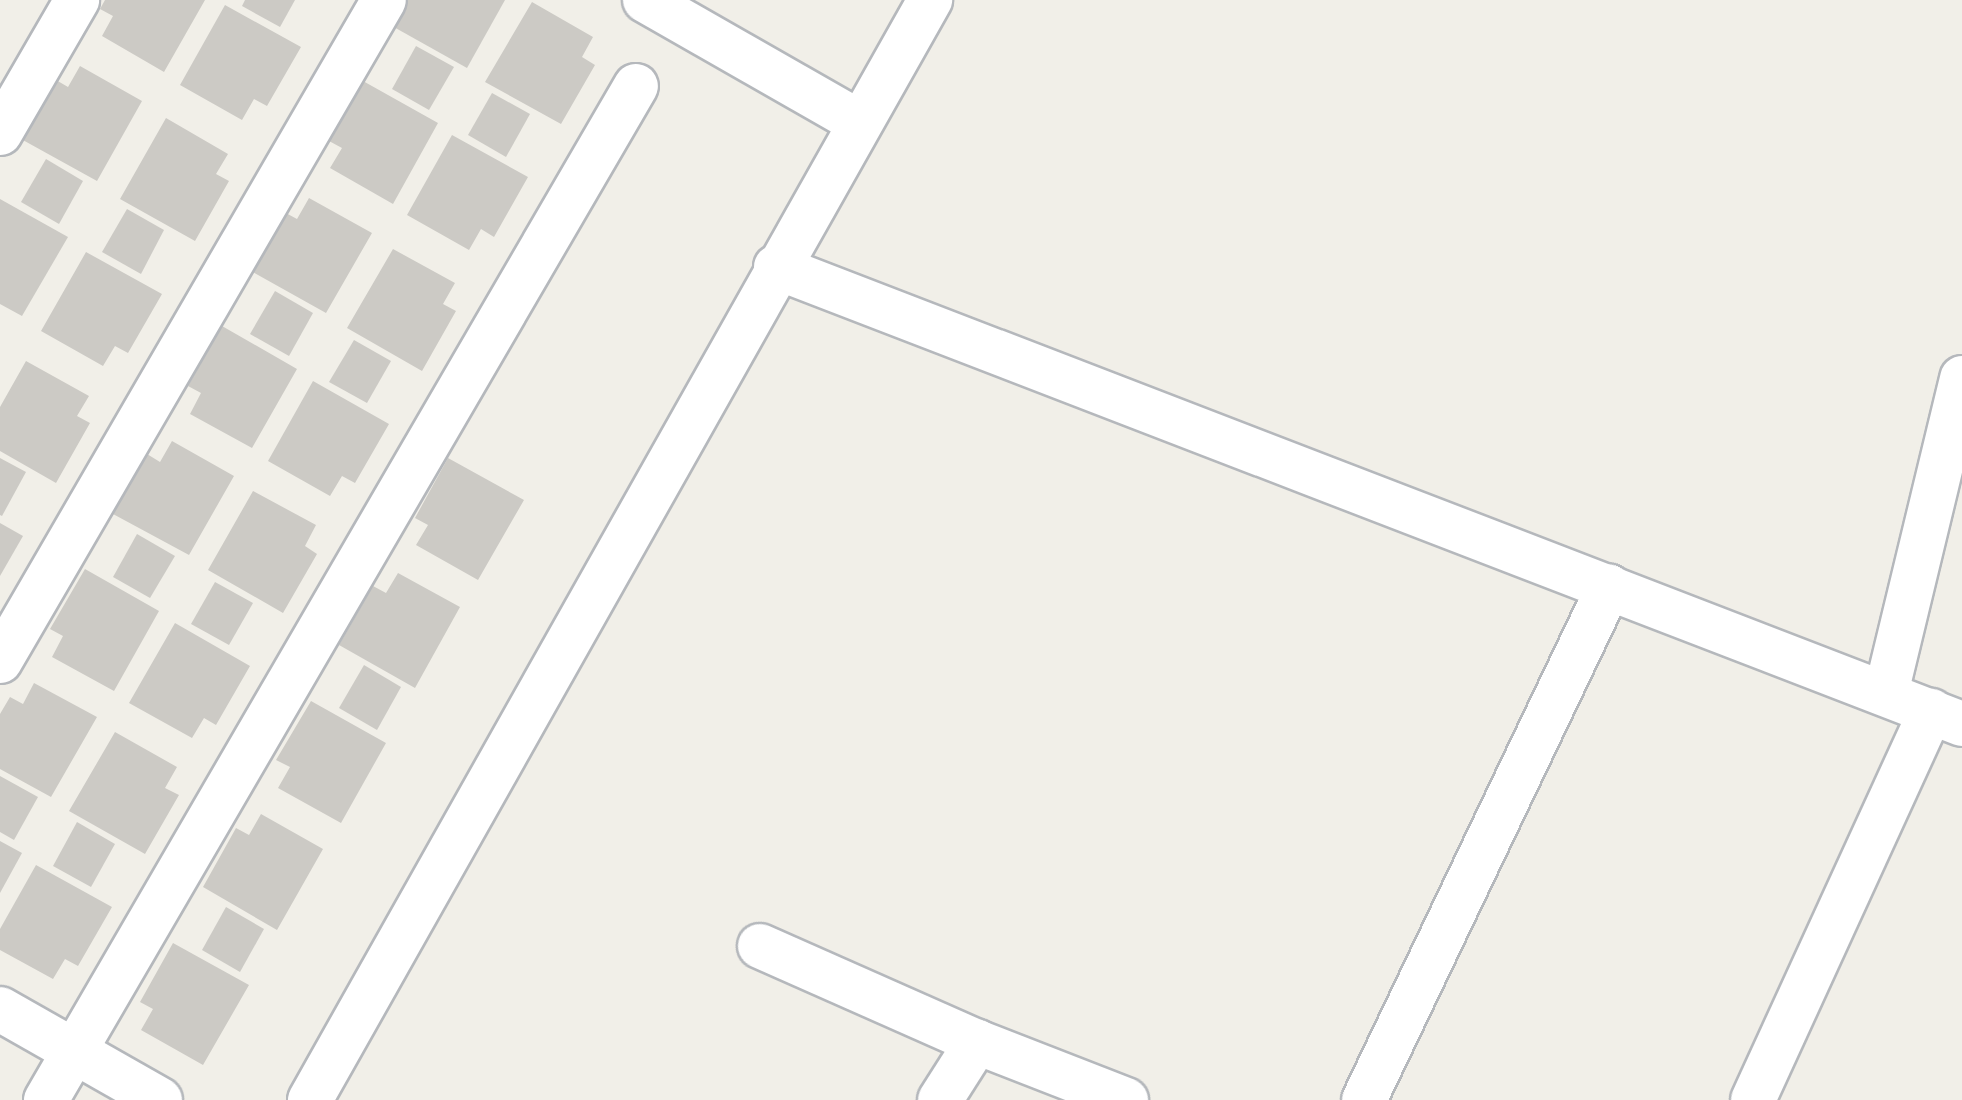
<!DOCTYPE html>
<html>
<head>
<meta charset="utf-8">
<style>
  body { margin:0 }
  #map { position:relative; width:1962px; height:1100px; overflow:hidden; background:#f1efe8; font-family:"Space Grotesk",sans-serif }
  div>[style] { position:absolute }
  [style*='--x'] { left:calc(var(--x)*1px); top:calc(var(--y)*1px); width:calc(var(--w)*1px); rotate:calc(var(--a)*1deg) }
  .building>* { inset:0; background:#cccac5 }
  .roads { filter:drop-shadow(2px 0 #b5b8bc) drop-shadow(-2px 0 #b5b8bc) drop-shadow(0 2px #b5b8bc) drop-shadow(0 -2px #b5b8bc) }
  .minor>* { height:44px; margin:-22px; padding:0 22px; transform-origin:22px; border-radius:22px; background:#fff }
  span { translate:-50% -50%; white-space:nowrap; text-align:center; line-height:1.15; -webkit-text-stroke:6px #fff; paint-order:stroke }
</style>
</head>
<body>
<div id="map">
  <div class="building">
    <i style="clip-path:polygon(105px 0,205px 0,164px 72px,102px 36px,113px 16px,100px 9px)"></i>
    <i style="clip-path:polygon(245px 0,295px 0,280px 27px,242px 6px)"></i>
    <i style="clip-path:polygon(407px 0,505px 0,467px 68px,392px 26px)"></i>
    <i style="clip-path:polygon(532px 2px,593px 37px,582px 57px,595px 65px,561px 124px,485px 82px)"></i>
    <i style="clip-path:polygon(225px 5px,301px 47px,267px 106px,254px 99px,242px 120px,180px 85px)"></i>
    <i style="clip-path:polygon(416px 46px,454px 67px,429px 110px,392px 89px)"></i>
    <i style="clip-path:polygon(80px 66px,142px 101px,97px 181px,21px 139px,56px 80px,68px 87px)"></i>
    <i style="clip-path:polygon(363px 81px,438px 123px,393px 204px,330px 168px,342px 148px,329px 141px)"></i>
    <i style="clip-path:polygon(492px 93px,530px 114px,506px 157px,468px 135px)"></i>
    <i style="clip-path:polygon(166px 118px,228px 154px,216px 174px,229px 181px,195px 241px,120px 199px)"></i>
    <i style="clip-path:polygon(452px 135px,528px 177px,494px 237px,481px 229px,469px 250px,407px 215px)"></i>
    <i style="clip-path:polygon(46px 159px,83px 181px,59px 224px,21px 202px)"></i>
    <i style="clip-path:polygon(309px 198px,372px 233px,326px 313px,251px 271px,284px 212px,297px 219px)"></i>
    <i style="clip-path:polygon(0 199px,68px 237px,22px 316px,0 304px)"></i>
    <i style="clip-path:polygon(127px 209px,164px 230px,141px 274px,102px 252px)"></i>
    <i style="clip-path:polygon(393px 249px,455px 283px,443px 304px,456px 311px,422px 371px,347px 328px)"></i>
    <i style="clip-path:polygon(86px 252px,162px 294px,128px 353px,115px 346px,103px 366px,41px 331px)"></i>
    <i style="clip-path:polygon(275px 291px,313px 313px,289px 356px,250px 334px)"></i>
    <i style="clip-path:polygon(222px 326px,297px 369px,252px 448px,190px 414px,201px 393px,188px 386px)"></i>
    <i style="clip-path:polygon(354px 340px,391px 361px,367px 403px,329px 382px)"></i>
    <i style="clip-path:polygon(26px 361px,89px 396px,77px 416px,90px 423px,56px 483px,0 451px,0 407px)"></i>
    <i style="clip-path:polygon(313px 381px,389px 424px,355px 483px,342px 476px,330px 496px,268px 461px)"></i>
    <i style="clip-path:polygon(172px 441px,234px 476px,189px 555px,113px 514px,147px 454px,160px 462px)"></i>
    <i style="clip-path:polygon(0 458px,26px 472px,2px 516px,0 515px)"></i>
    <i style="clip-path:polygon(448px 458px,524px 500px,478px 580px,416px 545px,428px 525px,415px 518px)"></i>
    <i style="clip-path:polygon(253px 491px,316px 525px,305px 546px,317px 554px,283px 613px,208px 570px)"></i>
    <i style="clip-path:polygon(0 523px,23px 536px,0 576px)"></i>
    <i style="clip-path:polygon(137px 534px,175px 556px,150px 598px,113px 577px)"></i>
    <i style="clip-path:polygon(85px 569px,159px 611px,114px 691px,52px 657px,63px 636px,50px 629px)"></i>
    <i style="clip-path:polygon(398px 573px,460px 607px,415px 688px,339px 645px,373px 586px,386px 593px)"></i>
    <i style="clip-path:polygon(215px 582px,253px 603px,229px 645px,191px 624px)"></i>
    <i style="clip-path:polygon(175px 623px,250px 666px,216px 725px,204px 718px,192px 738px,129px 703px)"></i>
    <i style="clip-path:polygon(364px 665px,401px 687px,377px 730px,339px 708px)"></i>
    <i style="clip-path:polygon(34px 683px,97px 717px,51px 797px,0 769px,0 714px,10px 697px,23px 704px)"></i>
    <i style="clip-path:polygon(311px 701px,386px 743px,341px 823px,278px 788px,290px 767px,276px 760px)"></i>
    <i style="clip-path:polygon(115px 732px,177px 767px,165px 788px,179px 795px,145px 854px,69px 811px)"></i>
    <i style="clip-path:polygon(0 776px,38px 797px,14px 840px,0 832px)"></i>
    <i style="clip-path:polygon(261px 814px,323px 849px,277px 930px,203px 887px,236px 828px,249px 835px)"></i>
    <i style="clip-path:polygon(77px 822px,115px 844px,91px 887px,53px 866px)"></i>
    <i style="clip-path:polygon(0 841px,22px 853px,0 893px)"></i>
    <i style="clip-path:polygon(36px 865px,112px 907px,78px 966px,65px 959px,53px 979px,0 950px,0 929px)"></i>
    <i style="clip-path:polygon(226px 907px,264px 929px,240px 972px,202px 950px)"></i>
    <i style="clip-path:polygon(173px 943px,249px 985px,203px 1065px,141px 1030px,153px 1009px,140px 1002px)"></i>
  </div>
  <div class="roads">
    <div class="minor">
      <i style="--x:645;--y:0;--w:246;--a:29.7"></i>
      <i style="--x:0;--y:133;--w:154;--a:-59.9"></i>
      <i style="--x:776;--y:267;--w:1271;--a:21.07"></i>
      <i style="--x:0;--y:661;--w:764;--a:-59.85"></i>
      <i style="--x:1886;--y:693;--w:324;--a:-76.4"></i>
      <i style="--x:760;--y:946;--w:237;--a:23.9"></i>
      <i style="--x:977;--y:1042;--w:160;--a:21.3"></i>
      <i style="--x:0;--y:1009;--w:184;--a:29.6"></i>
      <i style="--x:46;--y:1100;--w:1173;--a:-59.81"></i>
      <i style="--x:310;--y:1100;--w:1263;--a:-60.59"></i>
      <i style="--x:940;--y:1100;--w:69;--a:-57.5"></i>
      <i style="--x:1364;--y:1100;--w:569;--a:-64.47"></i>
      <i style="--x:1753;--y:1100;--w:428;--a:-65.4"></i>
    </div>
  </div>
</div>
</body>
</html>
